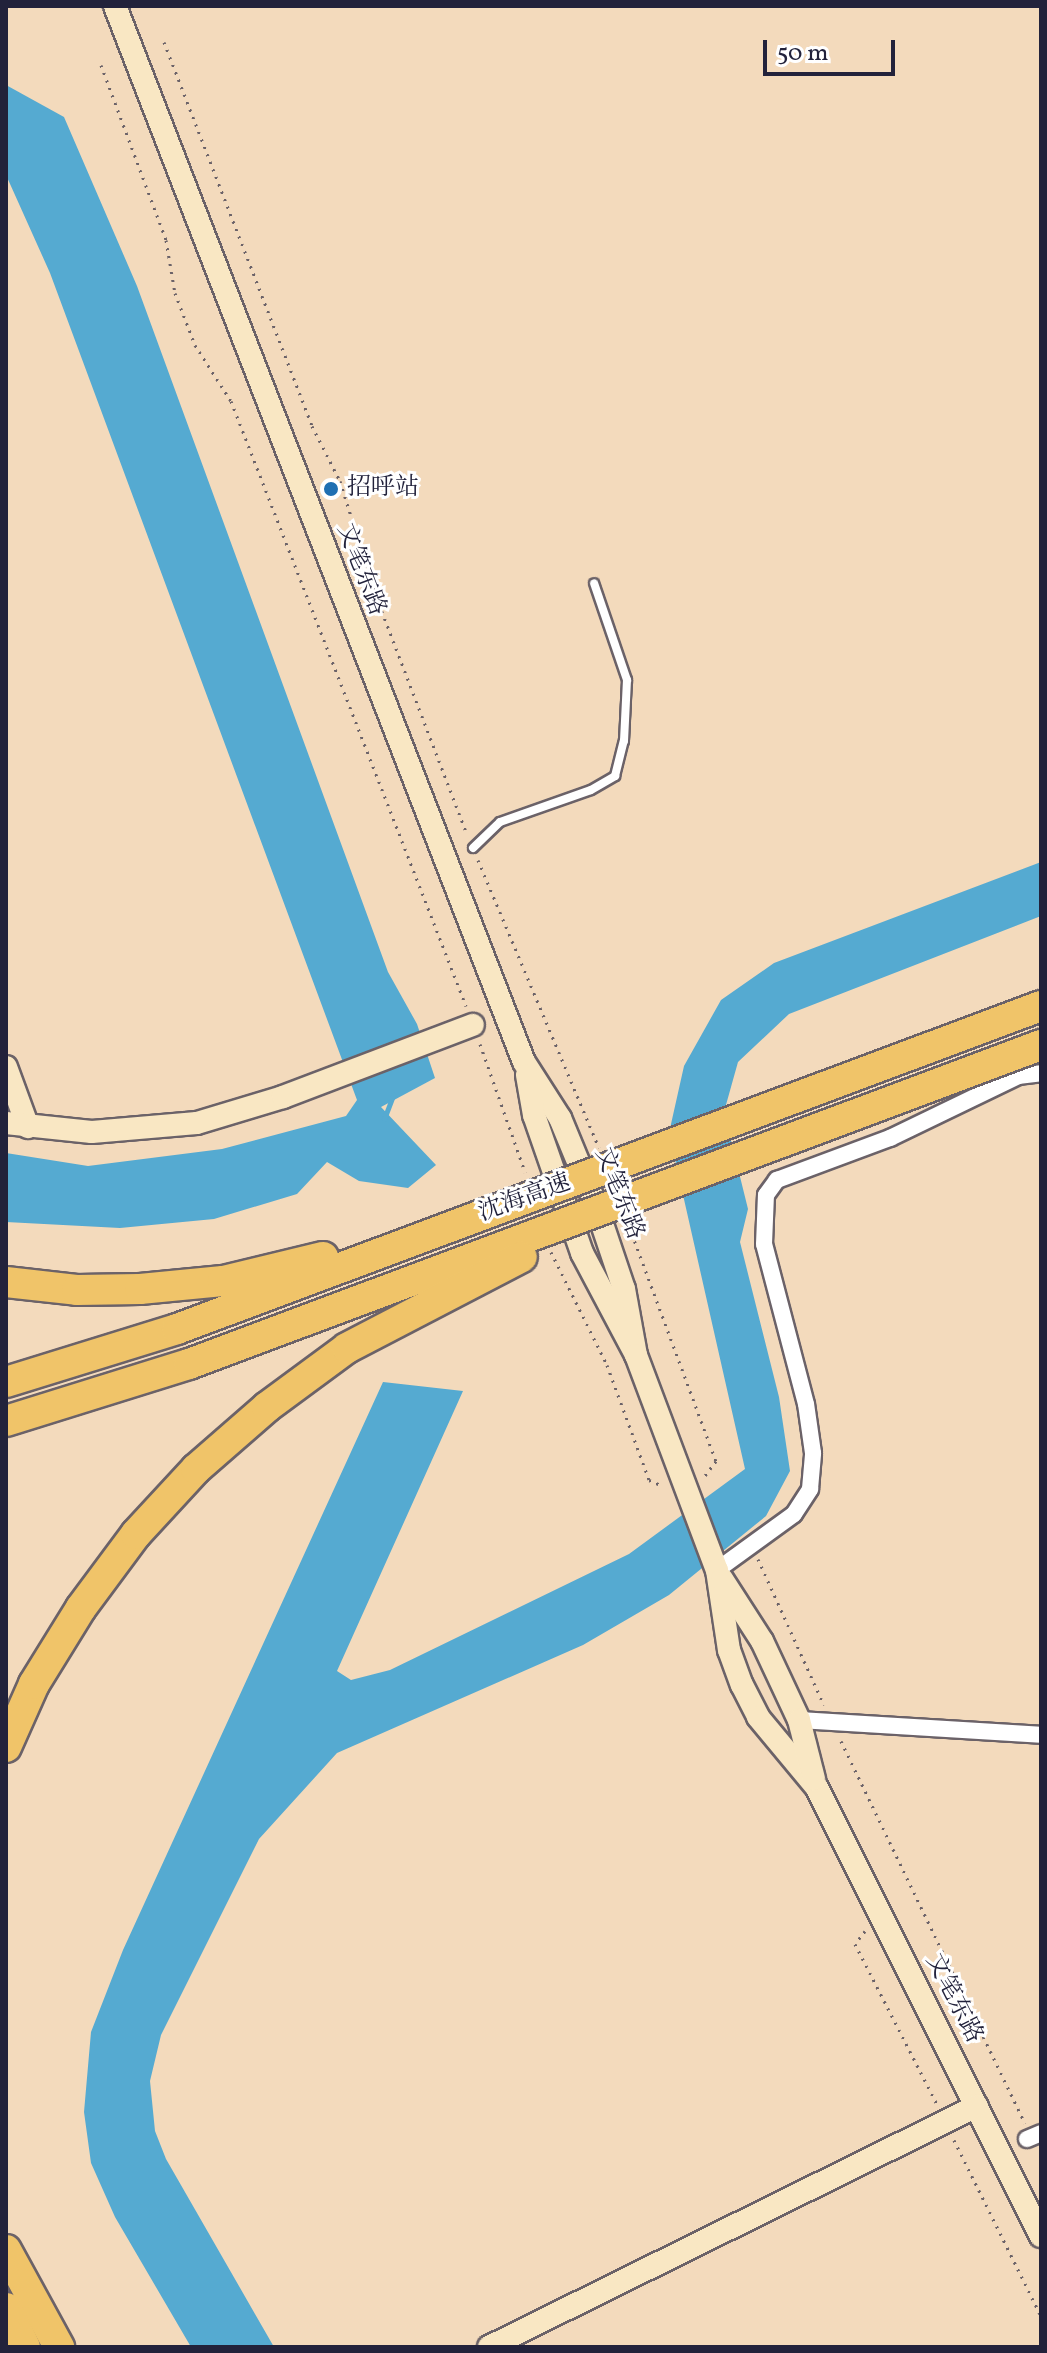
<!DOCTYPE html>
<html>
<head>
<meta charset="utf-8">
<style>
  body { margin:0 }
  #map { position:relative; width:1047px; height:2353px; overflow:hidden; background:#f3dabc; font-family:Vollkorn,"Noto Serif SC",serif }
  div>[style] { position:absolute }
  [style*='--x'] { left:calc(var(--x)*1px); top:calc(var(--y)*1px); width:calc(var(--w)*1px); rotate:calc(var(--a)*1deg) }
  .water>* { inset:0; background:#55aad1 }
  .stream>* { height:5px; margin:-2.5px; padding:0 2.5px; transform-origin:2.5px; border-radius:2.5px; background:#55aad1 }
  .path>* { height:3px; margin-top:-1.5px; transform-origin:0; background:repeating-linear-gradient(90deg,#6b6268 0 2px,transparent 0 8px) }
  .roads { filter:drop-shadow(2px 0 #6b6268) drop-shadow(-2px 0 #6b6268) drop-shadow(0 2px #6b6268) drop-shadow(0 -2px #6b6268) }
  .lane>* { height:8px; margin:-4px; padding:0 4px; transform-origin:4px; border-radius:4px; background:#fff }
  .street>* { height:16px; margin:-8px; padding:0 8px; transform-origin:8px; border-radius:8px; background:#fff }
  .secondary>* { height:22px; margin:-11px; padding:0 11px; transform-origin:11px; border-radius:11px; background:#f9e7c3 }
  .highway>* { height:30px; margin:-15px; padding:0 15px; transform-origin:15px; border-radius:15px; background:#f0c469 }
  .bridges { filter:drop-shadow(2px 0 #6b6268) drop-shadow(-2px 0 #6b6268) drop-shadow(0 2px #6b6268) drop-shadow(0 -2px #6b6268) }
  .highway-bridge>* { height:30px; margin:-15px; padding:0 15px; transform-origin:15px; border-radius:15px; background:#f0c469 }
  .dots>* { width:22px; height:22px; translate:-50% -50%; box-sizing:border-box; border:4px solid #fff; border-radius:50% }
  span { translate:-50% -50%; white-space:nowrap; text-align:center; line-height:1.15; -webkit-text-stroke:6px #fff; paint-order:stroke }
  .poi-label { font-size:24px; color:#22223b }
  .left { translate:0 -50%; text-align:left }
  .street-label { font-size:24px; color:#22223b }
  .frame { position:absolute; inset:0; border:8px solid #22223b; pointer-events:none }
  .scale { position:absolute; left:763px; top:40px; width:132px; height:36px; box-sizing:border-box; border:4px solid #22223b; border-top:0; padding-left:10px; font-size:24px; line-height:28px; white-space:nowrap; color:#22223b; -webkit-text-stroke:6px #fff; paint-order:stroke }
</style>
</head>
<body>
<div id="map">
  <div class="water">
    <i style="clip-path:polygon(6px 85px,64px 117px,137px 286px,388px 972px,417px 1024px,435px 1078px,381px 1107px,436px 1165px,408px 1188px,359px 1181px,327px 1162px,297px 1194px,214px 1219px,120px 1228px,6px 1222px,6px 1153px,88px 1166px,222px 1149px,346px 1116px,357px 1100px,50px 273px,6px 175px)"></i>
    <i style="clip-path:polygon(1041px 862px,1041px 916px,789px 1014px,738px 1062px,724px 1112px,748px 1209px,740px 1242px,779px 1397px,790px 1471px,766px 1516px,669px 1595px,583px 1645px,337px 1753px,259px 1839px,161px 2035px,150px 2081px,155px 2131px,166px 2159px,274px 2347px,191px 2347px,115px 2217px,91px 2163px,84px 2112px,91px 2032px,123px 1950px,383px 1382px,463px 1391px,337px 1671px,351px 1680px,390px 1670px,629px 1554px,745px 1469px,669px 1133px,684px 1066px,721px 1000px,774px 963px)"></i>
  </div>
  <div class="stream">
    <i style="--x:384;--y:1119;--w:26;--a:-69"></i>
  </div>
  <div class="path">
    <i style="--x:164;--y:42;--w:412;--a:68.9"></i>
    <i style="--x:312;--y:426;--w:62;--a:63"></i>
    <i style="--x:340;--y:481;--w:121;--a:72.6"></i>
    <i style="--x:376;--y:596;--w:255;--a:69.1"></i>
    <i style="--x:101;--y:65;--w:187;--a:69.6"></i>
    <i style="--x:166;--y:240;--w:54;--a:80.4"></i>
    <i style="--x:175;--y:293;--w:56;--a:69"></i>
    <i style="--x:195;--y:345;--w:67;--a:57.3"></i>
    <i style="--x:231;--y:401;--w:649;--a:68.77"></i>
    <i style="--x:478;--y:860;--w:312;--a:67.2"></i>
    <i style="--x:480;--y:1044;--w:136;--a:70.6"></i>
    <i style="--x:629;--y:1226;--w:251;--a:69.7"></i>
    <i style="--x:716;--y:1461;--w:21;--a:127"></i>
    <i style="--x:551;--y:1252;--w:126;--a:63.6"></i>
    <i style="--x:607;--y:1365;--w:122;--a:69.9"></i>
    <i style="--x:649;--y:1480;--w:15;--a:23"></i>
    <i style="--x:758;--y:1559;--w:160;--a:65.7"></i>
    <i style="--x:841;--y:1741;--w:424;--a:64.3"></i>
    <i style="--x:865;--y:1931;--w:16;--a:128"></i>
    <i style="--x:855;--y:1944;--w:180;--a:62.9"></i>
    <i style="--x:954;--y:2140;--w:196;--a:63.7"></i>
  </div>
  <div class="roads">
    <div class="lane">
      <i style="--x:473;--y:848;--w:37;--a:-44"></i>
      <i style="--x:500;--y:822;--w:96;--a:-19.4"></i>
      <i style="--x:591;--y:790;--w:28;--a:-30"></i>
      <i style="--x:615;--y:776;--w:36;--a:-76"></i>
      <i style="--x:624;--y:741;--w:61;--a:-87.2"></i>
      <i style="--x:627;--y:680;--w:102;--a:-108.8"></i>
    </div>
    <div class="street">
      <i style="--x:717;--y:1570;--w:95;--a:-36"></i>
      <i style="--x:794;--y:1514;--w:30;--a:-57"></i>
      <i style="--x:810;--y:1489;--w:36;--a:-85"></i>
      <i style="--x:813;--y:1453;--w:49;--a:-98.1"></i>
      <i style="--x:806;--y:1404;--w:165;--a:-104.7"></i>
      <i style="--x:764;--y:1244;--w:49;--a:-87.7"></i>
      <i style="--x:766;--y:1195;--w:19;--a:-54"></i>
      <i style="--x:777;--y:1180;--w:121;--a:-20.4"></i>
      <i style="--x:890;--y:1138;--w:142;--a:-25.8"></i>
      <i style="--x:1018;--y:1076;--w:23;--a:-7"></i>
      <i style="--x:799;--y:1720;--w:242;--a:3.5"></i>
      <i style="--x:1027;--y:2139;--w:15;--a:-23"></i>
    </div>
    <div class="secondary">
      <i style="--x:115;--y:6;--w:1132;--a:68.83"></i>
      <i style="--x:524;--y:1062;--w:67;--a:57.3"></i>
      <i style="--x:560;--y:1118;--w:92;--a:67.6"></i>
      <i style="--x:595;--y:1203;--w:91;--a:71.4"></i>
      <i style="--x:624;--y:1289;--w:67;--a:79.7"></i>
      <i style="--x:6;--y:1067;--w:64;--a:69.9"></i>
      <i style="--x:527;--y:1075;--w:41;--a:80.1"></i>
      <i style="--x:534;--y:1115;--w:146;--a:70.8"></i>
      <i style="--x:582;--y:1253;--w:115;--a:62.1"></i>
      <i style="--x:636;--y:1355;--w:230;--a:69.4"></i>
      <i style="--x:717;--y:1570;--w:81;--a:81.5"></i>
      <i style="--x:729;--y:1650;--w:37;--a:70"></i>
      <i style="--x:742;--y:1685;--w:36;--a:63"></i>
      <i style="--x:758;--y:1717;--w:92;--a:50.3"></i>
      <i style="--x:817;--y:1788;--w:501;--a:63.43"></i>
      <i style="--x:6;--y:1123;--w:86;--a:6"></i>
      <i style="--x:92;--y:1132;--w:105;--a:-4.9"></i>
      <i style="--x:197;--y:1123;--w:90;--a:-16.8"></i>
      <i style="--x:283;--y:1097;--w:203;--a:-20.8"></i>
      <i style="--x:722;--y:1579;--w:74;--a:57.2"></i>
      <i style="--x:762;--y:1641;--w:87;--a:64.9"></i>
      <i style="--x:799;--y:1720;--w:61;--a:75.7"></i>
      <i style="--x:489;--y:2347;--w:544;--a:-26.28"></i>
    </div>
    <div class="highway">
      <i style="--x:6;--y:2250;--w:111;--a:61.3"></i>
      <i style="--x:6;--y:2308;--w:43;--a:64"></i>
    </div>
  </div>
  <div class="bridges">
    <div class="highway-bridge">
      <i style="--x:6;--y:1282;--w:71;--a:6.4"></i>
      <i style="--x:77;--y:1290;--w:63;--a:-0.9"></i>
      <i style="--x:140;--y:1289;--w:83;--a:-5.5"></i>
      <i style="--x:223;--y:1281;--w:103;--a:-13.5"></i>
      <i style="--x:6;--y:1382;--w:179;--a:-17.2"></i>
      <i style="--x:177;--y:1329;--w:922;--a:-20.5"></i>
      <i style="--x:6;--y:1421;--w:192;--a:-17.3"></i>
      <i style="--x:189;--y:1364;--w:910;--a:-20.53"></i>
      <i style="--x:6;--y:1747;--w:69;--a:-66"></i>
      <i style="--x:34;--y:1684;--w:89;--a:-58.3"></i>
      <i style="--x:81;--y:1608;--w:92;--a:-53.4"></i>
      <i style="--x:136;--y:1534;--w:88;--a:-47.3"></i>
      <i style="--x:196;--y:1469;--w:94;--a:-41.1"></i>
      <i style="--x:267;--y:1407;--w:99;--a:-36.4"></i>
      <i style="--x:347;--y:1348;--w:197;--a:-27.5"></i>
    </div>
  </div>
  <div class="dots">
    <i style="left:331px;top:489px;background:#1f6fb2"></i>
  </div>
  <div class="poi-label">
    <span class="left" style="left:347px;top:489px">招呼站</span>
  </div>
  <div class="street-label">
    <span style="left:360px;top:570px;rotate:69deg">文笔东路</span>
    <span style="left:618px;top:1194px;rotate:69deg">文笔东路</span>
    <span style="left:525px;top:1199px;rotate:-20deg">沈海高速</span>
    <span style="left:953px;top:1999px;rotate:63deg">文笔东路</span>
  </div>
  <div class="frame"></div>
  <div class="scale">50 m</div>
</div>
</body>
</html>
